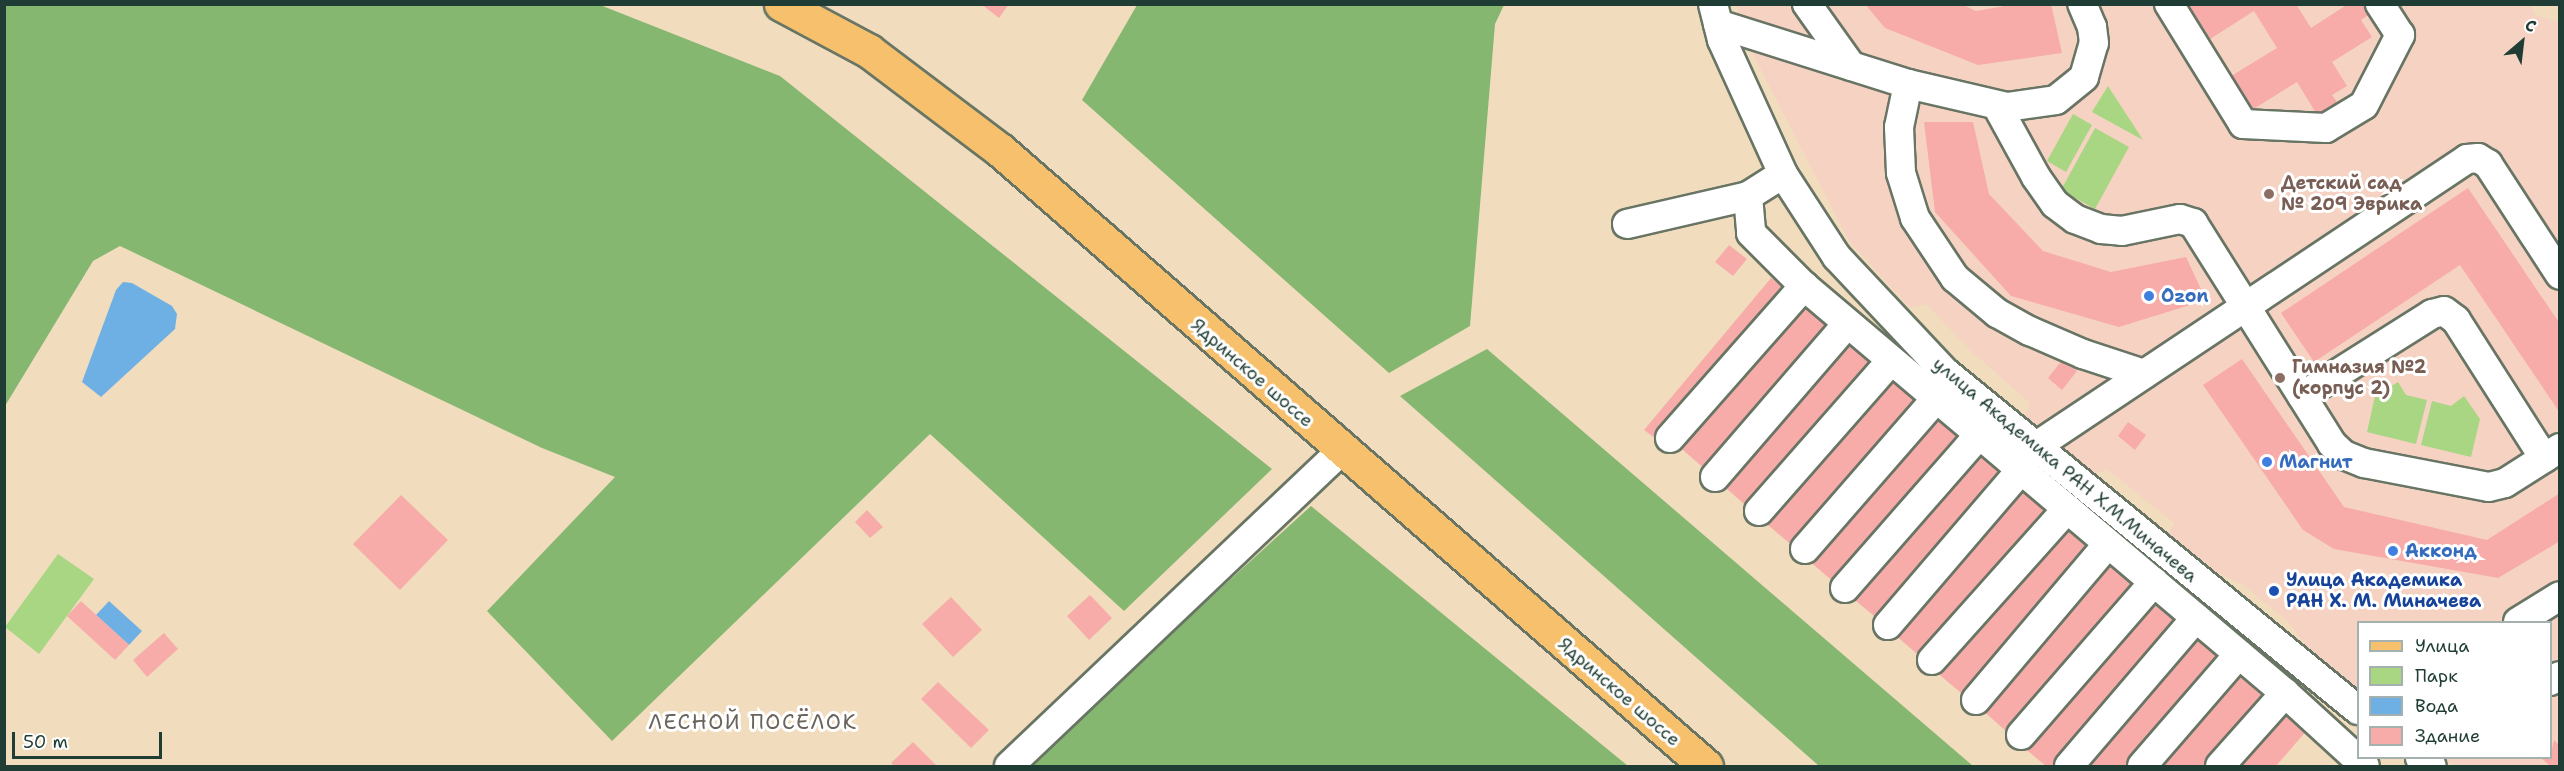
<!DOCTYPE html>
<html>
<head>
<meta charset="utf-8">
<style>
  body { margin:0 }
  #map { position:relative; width:2564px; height:771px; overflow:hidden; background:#f1ddbe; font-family:"Shantell Sans",sans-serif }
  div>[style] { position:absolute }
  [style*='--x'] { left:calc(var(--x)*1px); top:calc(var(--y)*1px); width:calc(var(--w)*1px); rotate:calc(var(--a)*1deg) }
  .built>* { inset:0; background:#f5d2c2 }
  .green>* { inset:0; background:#a8d683 }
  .forest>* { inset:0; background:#86b771 }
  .water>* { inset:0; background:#6fb0e4 }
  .building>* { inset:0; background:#f7aca9 }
  .roads { filter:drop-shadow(2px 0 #687564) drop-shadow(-2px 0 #687564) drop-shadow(0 2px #687564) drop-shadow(0 -2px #687564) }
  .minor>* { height:28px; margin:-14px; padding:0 14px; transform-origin:14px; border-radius:14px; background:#fff }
  .major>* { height:33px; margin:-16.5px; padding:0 16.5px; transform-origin:16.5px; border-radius:16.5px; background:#f7c06c }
  .dots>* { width:16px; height:16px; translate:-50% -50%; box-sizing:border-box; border:3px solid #fff; border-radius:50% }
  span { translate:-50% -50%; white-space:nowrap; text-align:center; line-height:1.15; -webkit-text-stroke:6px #fff; paint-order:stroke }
  .education-label { font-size:18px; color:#785e54; font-weight:700 }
  .left { translate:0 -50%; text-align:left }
  .shop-label { font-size:18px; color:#366cbe; font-weight:700 }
  .street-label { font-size:18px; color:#1f3d34 }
  .transit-label { font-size:18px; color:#164399; font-weight:700 }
  .quarter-label { font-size:21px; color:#6b645d; letter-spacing:1.5px }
  .frame { position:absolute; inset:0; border:6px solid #1f3d34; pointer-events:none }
  .legend { position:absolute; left:2357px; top:621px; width:195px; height:138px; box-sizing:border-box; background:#fff; border:2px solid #a5b1ae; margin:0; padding:8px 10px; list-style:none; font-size:18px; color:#1f3d34 }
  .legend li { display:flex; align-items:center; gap:12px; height:30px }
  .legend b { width:30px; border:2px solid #a5b1ae }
  .north { position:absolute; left:2492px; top:12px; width:60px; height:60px; -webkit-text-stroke:4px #fff; paint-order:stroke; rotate:28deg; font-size:16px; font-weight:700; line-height:24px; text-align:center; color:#1f3d34 }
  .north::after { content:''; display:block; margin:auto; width:21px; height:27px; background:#1f3d34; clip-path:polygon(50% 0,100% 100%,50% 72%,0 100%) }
  .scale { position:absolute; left:12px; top:732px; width:150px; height:27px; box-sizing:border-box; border:3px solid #1f3d34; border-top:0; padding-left:8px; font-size:18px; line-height:21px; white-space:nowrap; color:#1f3d34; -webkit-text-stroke:4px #fff; paint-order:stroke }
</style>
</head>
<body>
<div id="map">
  <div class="built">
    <i style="clip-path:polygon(2531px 4px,2535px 15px,2559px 22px,2559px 766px,2456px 766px,2444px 758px,2550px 758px,2550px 622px,2358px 622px,2358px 691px,2311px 654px,2289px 622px,2243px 585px,2202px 565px,2168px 537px,2174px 523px,2107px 469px,2091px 476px,2023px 418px,2030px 403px,1972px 352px,1926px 304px,1910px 308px,1849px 241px,1741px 31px,1737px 5px)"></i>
  </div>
  <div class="green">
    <i style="clip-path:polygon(2108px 86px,2143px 140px,2092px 112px)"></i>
    <i style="clip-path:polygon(2073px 114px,2092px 125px,2066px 172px,2047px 161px)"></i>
    <i style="clip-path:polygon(2095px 128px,2129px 147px,2095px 209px,2061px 190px)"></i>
    <i style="clip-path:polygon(2398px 382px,2406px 395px,2427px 400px,2416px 444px,2367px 432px,2375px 396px)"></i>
    <i style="clip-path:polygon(2464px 396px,2480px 419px,2471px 457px,2421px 445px,2432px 401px,2451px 406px)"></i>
    <i style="clip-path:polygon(58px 554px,94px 579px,39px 654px,5px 627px)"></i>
  </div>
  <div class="forest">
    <i style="clip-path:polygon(5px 4px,600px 5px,780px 76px,1272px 469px,1124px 611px,930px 434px,612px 741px,487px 611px,615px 477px,542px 448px,120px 246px,93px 261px,5px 406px)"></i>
    <i style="clip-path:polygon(1137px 5px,1504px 5px,1495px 24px,1470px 326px,1389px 373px,1082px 100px)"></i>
    <i style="clip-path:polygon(1487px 349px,1973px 766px,1819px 766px,1400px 396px)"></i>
    <i style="clip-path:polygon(1311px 506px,1628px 766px,1025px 766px)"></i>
  </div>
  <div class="water">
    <i style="clip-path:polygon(123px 282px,132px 283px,172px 306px,177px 314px,175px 329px,101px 397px,82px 382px,116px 290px)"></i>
    <i style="clip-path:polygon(109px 601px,142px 631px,129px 645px,96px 615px)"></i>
  </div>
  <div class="building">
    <i style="clip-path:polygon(981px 4px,1009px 4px,999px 18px)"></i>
    <i style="clip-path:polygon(1865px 4px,1961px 4px,1976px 11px,2016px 4px,2051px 4px,2062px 53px,1978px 65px,1885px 28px)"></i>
    <i style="clip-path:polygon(2183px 4px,2296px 4px,2311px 28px,2348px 4px,2368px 4px,2373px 12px,2361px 20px,2372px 37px,2332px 62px,2347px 86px,2332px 95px,2340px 106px,2319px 118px,2297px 82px,2252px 110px,2242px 94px,2234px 99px,2223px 81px,2277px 48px,2254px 11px,2210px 39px,2199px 22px,2190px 28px)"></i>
    <i style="clip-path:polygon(1924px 122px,1973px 122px,1989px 194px,2043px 251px,2111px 272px,2186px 257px,2206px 300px,2119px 327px,2011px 296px,1935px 212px)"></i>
    <i style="clip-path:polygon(2468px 188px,2560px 324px,2560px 413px,2460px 265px,2314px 362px,2281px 313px)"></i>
    <i style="clip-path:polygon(1729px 245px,1747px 259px,1733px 276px,1715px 262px)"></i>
    <i style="clip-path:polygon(1771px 278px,1787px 291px,1660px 442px,1644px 430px)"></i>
    <i style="clip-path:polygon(1802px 300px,1832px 325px,1706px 470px,1676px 444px)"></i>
    <i style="clip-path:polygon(1846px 337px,1877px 364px,1751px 510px,1719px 482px)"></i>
    <i style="clip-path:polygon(2063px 359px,2077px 371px,2062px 390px,2048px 378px)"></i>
    <i style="clip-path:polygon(2242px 359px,2344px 507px,2487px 540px,2560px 493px,2560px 541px,2498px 578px,2334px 549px,2303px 530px,2203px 385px)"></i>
    <i style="clip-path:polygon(1889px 374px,1920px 402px,1794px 547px,1762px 520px)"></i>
    <i style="clip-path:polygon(1935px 414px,1963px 438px,1836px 584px,1808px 560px)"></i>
    <i style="clip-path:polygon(2128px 422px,2146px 435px,2135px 450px,2118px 436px)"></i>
    <i style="clip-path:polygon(1978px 449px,2006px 474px,1879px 620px,1850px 596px)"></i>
    <i style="clip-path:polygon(2022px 487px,2051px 512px,1923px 659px,1894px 634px)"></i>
    <i style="clip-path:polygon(401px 495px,448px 540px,400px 590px,353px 544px)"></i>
    <i style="clip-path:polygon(867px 510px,883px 527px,870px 538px,855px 522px)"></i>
    <i style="clip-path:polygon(2065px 524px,2094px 549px,1966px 697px,1936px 672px)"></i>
    <i style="clip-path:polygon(2109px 560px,2136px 584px,2007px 732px,1980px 708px)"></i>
    <i style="clip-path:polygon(1090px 595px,1112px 618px,1089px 640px,1067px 616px)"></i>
    <i style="clip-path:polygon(951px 597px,982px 630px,953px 657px,922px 624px)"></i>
    <i style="clip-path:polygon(2153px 598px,2181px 622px,2055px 766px,2046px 766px,2023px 747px)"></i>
    <i style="clip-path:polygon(81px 601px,129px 645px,115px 660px,67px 616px)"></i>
    <i style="clip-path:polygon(164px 633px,178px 649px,147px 677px,133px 660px)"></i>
    <i style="clip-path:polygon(2197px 635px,2225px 659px,2131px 766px,2083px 766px)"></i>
    <i style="clip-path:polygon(2238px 670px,2268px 696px,2207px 766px,2154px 766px)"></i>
    <i style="clip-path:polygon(938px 682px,989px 730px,971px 748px,921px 699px)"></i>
    <i style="clip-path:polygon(2281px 706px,2308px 729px,2276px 766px,2230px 766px)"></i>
    <i style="clip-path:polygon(2554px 740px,2560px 746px,2558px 766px,2550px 766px,2541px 758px,2550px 758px)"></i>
    <i style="clip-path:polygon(913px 742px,937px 766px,894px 766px,891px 763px)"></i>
  </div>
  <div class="roads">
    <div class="minor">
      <i style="--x:1713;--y:4;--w:37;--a:76"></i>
      <i style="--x:1722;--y:40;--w:147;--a:65.5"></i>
      <i style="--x:1783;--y:174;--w:99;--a:57"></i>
      <i style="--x:1837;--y:257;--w:156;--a:46.8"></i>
      <i style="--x:1944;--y:371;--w:535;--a:39.31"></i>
      <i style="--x:1807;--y:4;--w:76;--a:54.6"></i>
      <i style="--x:2169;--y:4;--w:141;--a:58.3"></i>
      <i style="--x:2243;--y:124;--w:83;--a:2.8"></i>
      <i style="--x:2326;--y:128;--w:44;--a:-31.2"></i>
      <i style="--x:2364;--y:105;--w:79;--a:-62.8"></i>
      <i style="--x:2400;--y:35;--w:37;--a:-123"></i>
      <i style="--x:1718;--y:24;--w:199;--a:17.5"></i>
      <i style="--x:1908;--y:84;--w:102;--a:13.1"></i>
      <i style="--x:2007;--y:107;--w:49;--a:-8.1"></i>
      <i style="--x:2056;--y:100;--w:36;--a:-39"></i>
      <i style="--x:2084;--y:77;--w:35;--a:-74"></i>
      <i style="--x:2094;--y:43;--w:16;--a:-97"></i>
      <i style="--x:2092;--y:27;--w:25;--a:-113"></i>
      <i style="--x:1908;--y:84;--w:44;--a:101.8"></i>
      <i style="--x:1899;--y:127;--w:46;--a:87.5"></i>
      <i style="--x:1901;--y:173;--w:47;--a:72.7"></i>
      <i style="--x:1915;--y:218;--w:72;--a:56.3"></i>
      <i style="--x:1955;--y:278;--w:55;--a:39.8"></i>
      <i style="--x:1997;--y:313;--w:38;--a:29"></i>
      <i style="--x:2030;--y:331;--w:58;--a:23.5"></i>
      <i style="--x:2083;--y:354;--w:64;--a:18.2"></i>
      <i style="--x:1997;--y:106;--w:81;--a:61.2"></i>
      <i style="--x:2036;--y:177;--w:33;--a:55"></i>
      <i style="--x:2055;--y:204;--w:25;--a:37"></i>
      <i style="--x:2075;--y:219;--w:28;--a:21"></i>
      <i style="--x:2101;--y:229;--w:21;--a:5"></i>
      <i style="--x:2122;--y:231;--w:59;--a:-11.7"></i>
      <i style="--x:2180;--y:219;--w:14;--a:17"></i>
      <i style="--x:2193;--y:223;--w:261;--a:57.8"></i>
      <i style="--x:2332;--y:444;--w:16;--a:43"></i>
      <i style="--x:2344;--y:455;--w:22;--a:22"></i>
      <i style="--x:2364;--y:463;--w:127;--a:10.9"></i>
      <i style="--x:2489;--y:487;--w:16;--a:-14"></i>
      <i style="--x:2505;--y:483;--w:65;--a:-32.5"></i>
      <i style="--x:1748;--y:196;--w:37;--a:85"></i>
      <i style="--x:1751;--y:233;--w:75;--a:45"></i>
      <i style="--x:1627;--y:224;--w:124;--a:-13"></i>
      <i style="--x:1748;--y:196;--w:41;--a:-32.2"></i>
      <i style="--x:2302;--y:396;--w:154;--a:-32.2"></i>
      <i style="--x:2432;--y:314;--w:12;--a:-14"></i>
      <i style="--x:2444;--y:311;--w:15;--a:37"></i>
      <i style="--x:2456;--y:320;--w:164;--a:57.5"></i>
      <i style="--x:1670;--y:438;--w:203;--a:-48.6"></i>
      <i style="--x:1804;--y:286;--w:630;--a:40.24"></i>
      <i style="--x:2285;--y:693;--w:108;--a:42.4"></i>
      <i style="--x:2035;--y:447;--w:519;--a:-33.69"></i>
      <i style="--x:2467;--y:159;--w:11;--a:-5"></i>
      <i style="--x:2478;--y:158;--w:12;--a:31"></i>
      <i style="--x:2488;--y:164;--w:132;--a:57"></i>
      <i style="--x:1715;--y:477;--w:202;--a:-49.2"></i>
      <i style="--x:1759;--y:511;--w:200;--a:-48.7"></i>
      <i style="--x:1805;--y:549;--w:199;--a:-48.9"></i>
      <i style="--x:1845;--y:588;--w:203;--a:-48.8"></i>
      <i style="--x:2518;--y:622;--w:49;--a:-31.8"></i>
      <i style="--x:1888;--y:625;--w:204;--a:-49.4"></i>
      <i style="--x:1932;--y:660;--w:203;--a:-48.2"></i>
      <i style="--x:2550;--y:681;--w:11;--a:-27"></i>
      <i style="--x:1976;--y:700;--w:204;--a:-49.8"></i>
      <i style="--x:2021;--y:735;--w:203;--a:-49"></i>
      <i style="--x:2420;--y:758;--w:14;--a:34"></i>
      <i style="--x:1009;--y:766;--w:458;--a:-43.5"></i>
      <i style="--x:2069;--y:766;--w:195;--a:-49.4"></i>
      <i style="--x:2142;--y:766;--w:148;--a:-49.1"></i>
      <i style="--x:2220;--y:766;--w:98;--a:-48.3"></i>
    </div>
    <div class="major">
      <i style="--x:781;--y:4;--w:100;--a:28.1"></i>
      <i style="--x:869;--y:51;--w:164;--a:37.1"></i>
      <i style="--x:1000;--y:150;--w:937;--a:41.11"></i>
    </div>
  </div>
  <div class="dots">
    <i style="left:2269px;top:194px;background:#8d6e63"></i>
    <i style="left:2149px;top:296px;background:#3f7fe0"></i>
    <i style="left:2280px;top:378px;background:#8d6e63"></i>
    <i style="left:2267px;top:462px;background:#3f7fe0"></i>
    <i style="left:2393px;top:551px;background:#3f7fe0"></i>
    <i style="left:2274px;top:591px;background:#1a4fb4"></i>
  </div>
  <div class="education-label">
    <span class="left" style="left:2281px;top:194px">Детский сад<br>№ 209 Эврика</span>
    <span class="left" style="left:2292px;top:378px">Гимназия №2<br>(корпус 2)</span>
  </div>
  <div class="shop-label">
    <span class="left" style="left:2161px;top:296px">Ozon</span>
    <span class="left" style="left:2279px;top:462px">Магнит</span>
    <span class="left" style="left:2405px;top:551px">Акконд</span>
  </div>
  <div class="street-label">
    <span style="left:1252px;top:373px;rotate:41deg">Ядринское шоссе</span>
    <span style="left:2065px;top:470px;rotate:40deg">улица Академика РАН Х.М.Миначева</span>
    <span style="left:1619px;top:692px;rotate:41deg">Ядринское шоссе</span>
  </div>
  <div class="transit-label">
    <span class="left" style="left:2286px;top:591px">Улица Академика<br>РАН Х. М. Миначева</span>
  </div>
  <div class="quarter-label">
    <span style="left:753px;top:722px">ЛЕСНОЙ ПОСЁЛОК</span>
  </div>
  <div class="frame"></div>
  <ul class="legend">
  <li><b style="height:8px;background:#f7c06c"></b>Улица</li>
  <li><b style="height:16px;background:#a8d683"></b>Парк</li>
  <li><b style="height:16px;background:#6fb0e4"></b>Вода</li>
  <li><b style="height:16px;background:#f7aca9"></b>Здание</li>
  </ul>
  <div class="north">С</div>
  <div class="scale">50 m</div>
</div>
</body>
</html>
